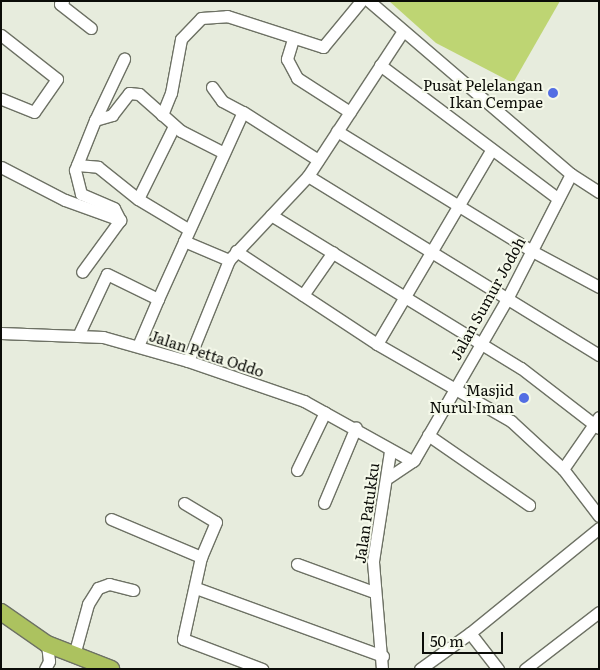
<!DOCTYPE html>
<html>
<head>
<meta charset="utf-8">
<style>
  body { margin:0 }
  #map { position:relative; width:600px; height:670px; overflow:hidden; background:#e7ecdd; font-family:Literata,serif }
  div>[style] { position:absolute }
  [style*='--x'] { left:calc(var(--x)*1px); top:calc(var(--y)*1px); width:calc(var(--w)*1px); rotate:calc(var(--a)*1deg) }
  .water>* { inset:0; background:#bed573 }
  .roads { filter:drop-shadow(1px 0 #6d7164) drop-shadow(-1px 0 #6d7164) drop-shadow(0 1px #6d7164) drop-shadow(0 -1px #6d7164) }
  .minor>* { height:11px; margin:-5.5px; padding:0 5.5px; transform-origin:5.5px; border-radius:5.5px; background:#fff }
  .highway>* { height:16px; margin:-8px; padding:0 8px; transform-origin:8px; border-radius:8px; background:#acc25f }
  .dots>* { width:14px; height:14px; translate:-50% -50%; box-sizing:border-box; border:2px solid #f5f9ea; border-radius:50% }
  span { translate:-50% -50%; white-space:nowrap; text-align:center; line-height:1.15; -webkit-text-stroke:4px #f5f9ea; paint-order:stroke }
  .poi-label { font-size:15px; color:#0b0c08 }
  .right { translate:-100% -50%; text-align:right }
  .street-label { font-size:15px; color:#0b0c08 }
  .frame { position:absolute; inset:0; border:2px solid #0b0c08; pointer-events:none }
  .scale { position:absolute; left:422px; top:632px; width:81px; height:22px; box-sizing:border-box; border:2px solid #0b0c08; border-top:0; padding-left:6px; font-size:15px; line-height:18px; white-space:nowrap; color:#0b0c08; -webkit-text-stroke:4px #f5f9ea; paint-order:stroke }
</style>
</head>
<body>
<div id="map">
  <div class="water">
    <i style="clip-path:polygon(389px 1px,560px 1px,513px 83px,436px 43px)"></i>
  </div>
  <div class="roads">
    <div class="minor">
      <i style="--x:63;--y:1;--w:4;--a:135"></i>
      <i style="--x:60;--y:4;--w:39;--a:38"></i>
      <i style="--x:369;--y:1;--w:266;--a:40.6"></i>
      <i style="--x:571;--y:174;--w:33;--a:33"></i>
      <i style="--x:1;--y:35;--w:71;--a:38.2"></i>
      <i style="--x:57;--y:79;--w:40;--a:124.9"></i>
      <i style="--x:34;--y:112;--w:35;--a:-158"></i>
      <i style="--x:293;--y:39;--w:21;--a:107"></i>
      <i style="--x:287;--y:59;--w:21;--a:62"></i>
      <i style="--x:297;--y:78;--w:63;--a:32.7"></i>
      <i style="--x:380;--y:65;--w:221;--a:36.9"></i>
      <i style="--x:212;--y:87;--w:17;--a:54"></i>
      <i style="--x:222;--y:101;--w:24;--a:28"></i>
      <i style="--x:162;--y:115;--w:24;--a:-68"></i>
      <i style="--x:171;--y:93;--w:55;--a:-79.5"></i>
      <i style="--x:181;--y:39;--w:29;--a:-46"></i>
      <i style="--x:201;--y:18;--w:26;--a:-4"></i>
      <i style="--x:227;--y:16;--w:101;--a:17.9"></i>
      <i style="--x:323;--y:47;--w:60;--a:-50.4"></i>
      <i style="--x:95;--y:120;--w:68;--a:-64.6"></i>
      <i style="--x:174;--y:126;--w:81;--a:116.3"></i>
      <i style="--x:138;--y:199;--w:58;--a:31"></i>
      <i style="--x:337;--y:131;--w:229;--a:31.6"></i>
      <i style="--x:532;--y:251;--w:76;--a:28.2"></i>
      <i style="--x:77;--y:165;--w:21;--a:5"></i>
      <i style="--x:98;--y:167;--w:51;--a:38.7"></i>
      <i style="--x:1;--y:167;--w:72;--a:27.3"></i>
      <i style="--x:65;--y:200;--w:59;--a:20"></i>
      <i style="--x:120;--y:220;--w:64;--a:126.2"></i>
      <i style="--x:308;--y:176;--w:342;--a:31.6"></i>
      <i style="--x:271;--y:215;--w:293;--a:31.5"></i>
      <i style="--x:521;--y:368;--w:98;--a:37.6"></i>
      <i style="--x:120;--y:220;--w:13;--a:-117"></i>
      <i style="--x:114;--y:208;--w:36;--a:-157"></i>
      <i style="--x:81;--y:194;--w:25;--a:-104"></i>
      <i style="--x:75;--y:170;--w:54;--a:-68.2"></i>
      <i style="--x:95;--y:120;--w:18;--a:-16"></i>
      <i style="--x:112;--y:115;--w:28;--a:-52"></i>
      <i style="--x:129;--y:93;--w:10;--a:6"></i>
      <i style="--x:139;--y:94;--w:56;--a:41.4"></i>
      <i style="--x:181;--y:131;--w:46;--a:27.1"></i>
      <i style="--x:184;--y:241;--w:49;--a:22.9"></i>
      <i style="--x:236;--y:251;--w:169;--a:33.4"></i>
      <i style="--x:377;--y:344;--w:155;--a:29.9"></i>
      <i style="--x:511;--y:421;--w:71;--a:42.7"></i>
      <i style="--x:563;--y:469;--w:59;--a:52.5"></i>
      <i style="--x:303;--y:295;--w:52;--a:-55.1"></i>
      <i style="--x:1;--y:333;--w:102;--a:2.2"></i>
      <i style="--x:103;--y:337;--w:88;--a:15.8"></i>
      <i style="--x:188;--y:361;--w:123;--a:19"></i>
      <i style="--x:304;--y:401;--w:124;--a:29.1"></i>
      <i style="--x:78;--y:336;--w:68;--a:-64.9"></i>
      <i style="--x:107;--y:274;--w:57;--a:26.1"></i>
      <i style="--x:158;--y:299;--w:205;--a:-65.6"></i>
      <i style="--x:243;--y:112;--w:89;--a:32.6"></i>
      <i style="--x:377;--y:344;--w:226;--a:-59.5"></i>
      <i style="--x:138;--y:346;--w:51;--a:-66.9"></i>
      <i style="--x:188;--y:361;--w:109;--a:-67.9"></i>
      <i style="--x:229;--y:260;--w:115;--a:-46.8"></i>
      <i style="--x:308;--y:176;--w:173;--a:-56.8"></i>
      <i style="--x:428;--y:435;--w:123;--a:34.7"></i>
      <i style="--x:563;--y:469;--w:63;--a:-55.3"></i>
      <i style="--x:297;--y:470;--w:64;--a:-64.2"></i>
      <i style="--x:389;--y:477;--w:30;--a:-34"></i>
      <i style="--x:414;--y:460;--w:188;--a:-60"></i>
      <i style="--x:508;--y:297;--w:138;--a:-62.9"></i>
      <i style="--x:184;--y:503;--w:37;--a:31"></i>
      <i style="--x:216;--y:522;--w:38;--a:113"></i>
      <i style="--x:201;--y:557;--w:84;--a:102.4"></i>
      <i style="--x:183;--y:639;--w:85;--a:20.8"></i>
      <i style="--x:324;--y:503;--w:82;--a:-67.2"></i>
      <i style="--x:111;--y:519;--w:98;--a:22.9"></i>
      <i style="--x:297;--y:564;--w:82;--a:20"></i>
      <i style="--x:196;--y:588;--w:199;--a:20"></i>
      <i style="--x:470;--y:633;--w:166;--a:-39.1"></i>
      <i style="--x:74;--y:655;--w:53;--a:-74.6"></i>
      <i style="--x:88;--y:604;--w:19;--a:-58"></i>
      <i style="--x:98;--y:588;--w:12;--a:-20"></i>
      <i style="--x:109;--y:584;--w:25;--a:14"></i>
      <i style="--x:45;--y:669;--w:9;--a:-63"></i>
      <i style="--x:49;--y:661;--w:17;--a:-97"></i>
      <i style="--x:382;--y:669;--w:108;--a:-94.8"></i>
      <i style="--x:373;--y:561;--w:111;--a:-81.2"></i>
      <i style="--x:420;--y:669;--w:62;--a:-35.8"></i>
      <i style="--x:470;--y:633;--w:46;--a:52.1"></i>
      <i style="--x:525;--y:669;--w:93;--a:-37.6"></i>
    </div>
    <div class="highway">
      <i style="--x:1;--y:612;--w:56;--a:34.8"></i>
      <i style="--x:47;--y:644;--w:69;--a:21.3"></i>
    </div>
  </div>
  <div class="dots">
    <i style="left:553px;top:93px;background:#536ee3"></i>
    <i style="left:524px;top:398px;background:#536ee3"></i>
  </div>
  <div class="poi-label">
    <span class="right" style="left:543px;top:93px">Pusat Pelelangan<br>Ikan Cempae</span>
    <span class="right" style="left:514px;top:398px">Masjid<br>Nurul Iman</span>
  </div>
  <div class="street-label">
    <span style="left:487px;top:298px;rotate:-61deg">Jalan Sumur Jodoh</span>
    <span style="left:207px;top:353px;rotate:18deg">Jalan Petta Oddo</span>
    <span style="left:366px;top:513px;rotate:-82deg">Jalan Patukku</span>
  </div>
  <div class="frame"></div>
  <div class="scale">50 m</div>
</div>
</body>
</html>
